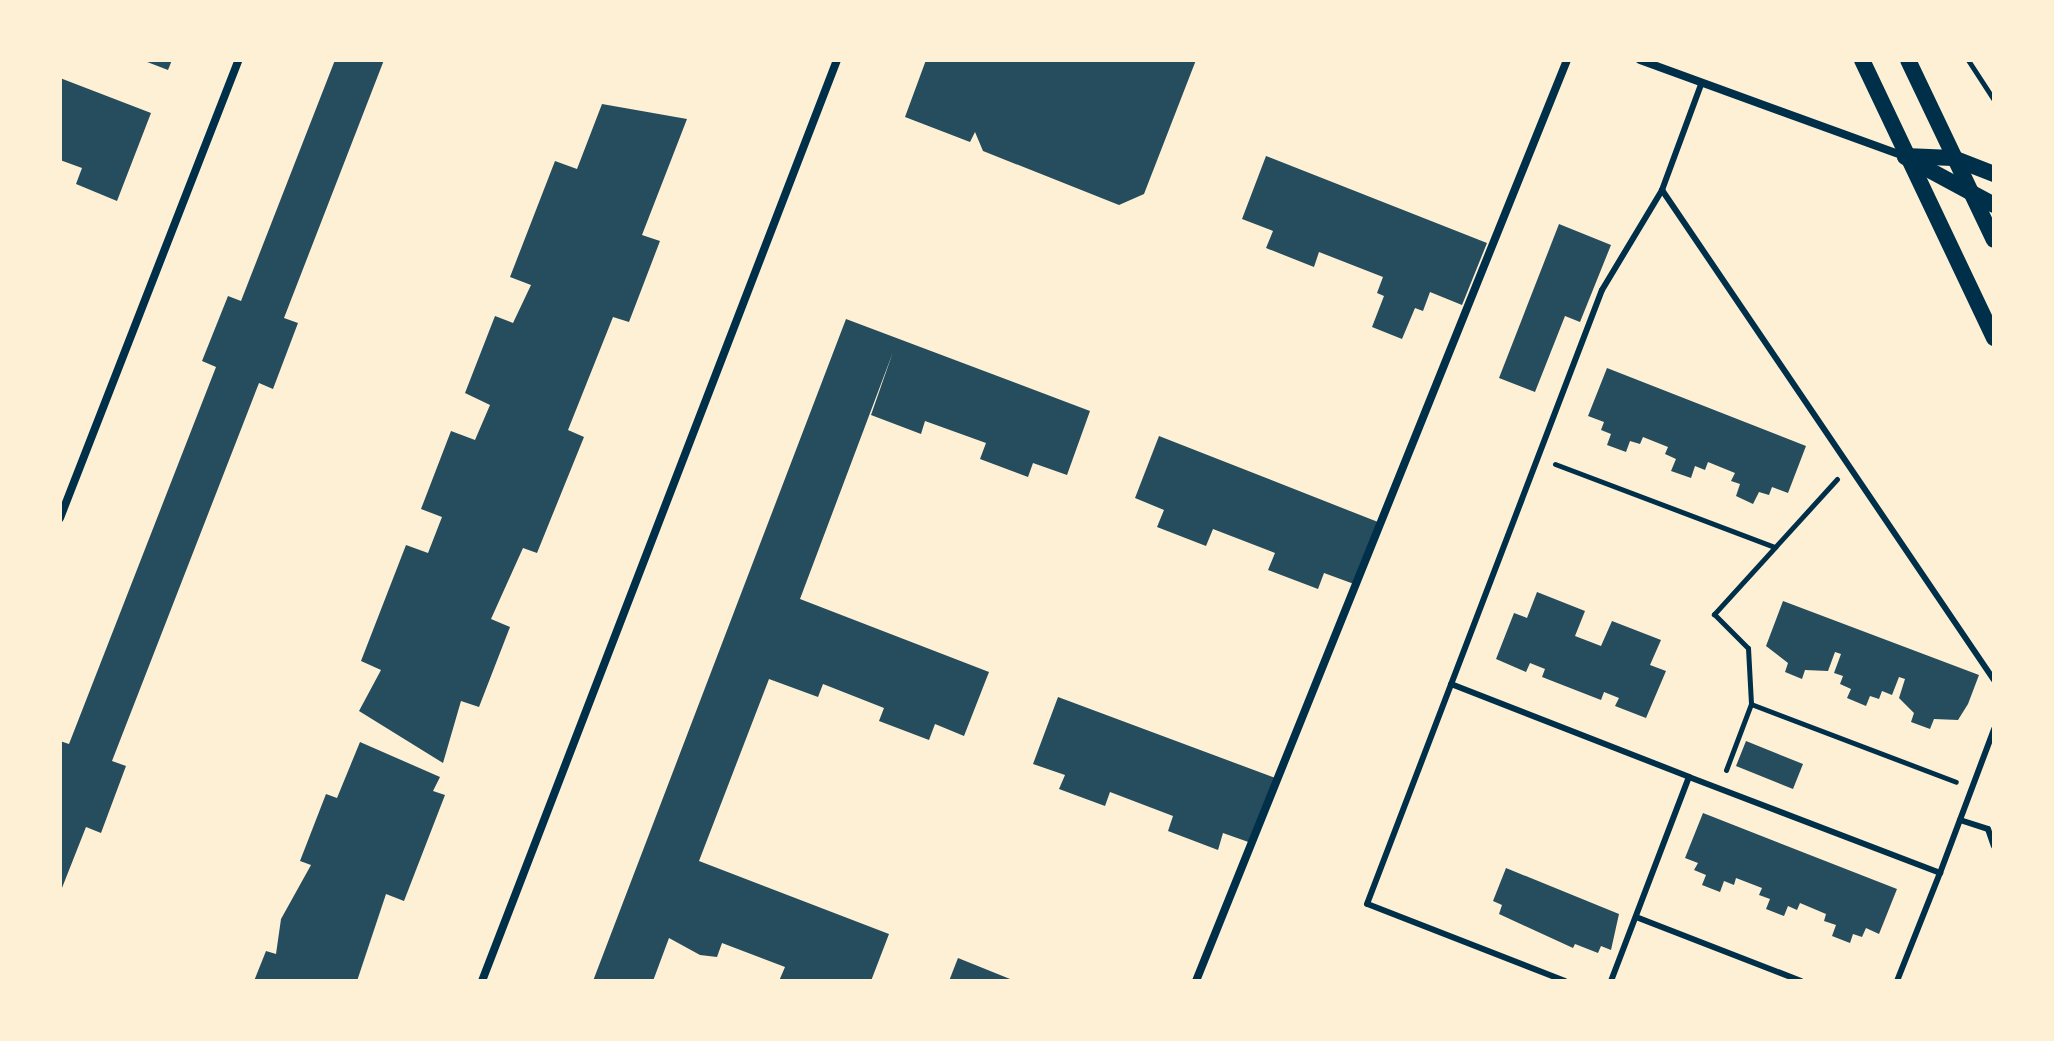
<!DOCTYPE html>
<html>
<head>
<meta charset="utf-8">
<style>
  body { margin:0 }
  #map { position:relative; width:2054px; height:1041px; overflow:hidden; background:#fdf0d5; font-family:"Golos Text",sans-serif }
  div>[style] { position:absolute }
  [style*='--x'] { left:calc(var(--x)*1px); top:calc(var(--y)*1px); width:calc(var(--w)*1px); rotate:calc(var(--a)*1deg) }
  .building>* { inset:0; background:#264d5e }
  .path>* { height:5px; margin:-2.5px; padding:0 2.5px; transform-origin:2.5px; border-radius:2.5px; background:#003049 }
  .service>* { height:6px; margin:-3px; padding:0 3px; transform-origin:3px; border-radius:3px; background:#003049 }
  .minor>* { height:8px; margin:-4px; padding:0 4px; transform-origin:4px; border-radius:4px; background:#003049 }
  .secondary>* { height:16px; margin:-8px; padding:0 8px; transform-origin:8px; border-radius:8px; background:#003049 }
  span { translate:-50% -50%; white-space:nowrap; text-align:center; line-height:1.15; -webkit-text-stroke:6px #fdf0d5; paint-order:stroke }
  .frame { position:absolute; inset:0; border:62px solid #fdf0d5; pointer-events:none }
</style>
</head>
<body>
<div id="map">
  <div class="building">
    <i style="clip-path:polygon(142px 60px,172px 60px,168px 70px)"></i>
    <i style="clip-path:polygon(335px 60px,384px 60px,284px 318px,298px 323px,273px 389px,259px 383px,112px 761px,126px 766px,101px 833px,86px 827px,60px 893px,60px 741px,69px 744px,216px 367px,202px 361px,228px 296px,241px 301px)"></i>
    <i style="clip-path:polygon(926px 60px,1196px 60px,1144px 194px,1119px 205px,983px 151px,975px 132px,970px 142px,905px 117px)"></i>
    <i style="clip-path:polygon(60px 78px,151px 113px,117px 201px,76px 184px,82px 168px,60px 160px)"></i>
    <i style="clip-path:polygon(602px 104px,687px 119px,642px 235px,660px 241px,629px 322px,613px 317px,568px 430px,584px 437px,537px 553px,523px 548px,491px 619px,510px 627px,479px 707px,461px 701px,443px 763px,359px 711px,381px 670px,361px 661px,406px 545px,428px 553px,442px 517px,421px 509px,451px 431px,475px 440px,490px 405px,465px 393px,495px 316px,513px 323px,531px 285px,510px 277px,555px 161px,577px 169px)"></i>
    <i style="clip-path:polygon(1266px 156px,1487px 243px,1462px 305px,1430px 292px,1423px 311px,1415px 308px,1402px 339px,1372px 327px,1384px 296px,1377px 293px,1383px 277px,1319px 252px,1314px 267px,1266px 248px,1273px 231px,1242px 219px)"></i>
    <i style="clip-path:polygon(1559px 224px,1611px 245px,1580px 322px,1565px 316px,1535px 392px,1499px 378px)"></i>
    <i style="clip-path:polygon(846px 319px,1090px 411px,1067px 475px,1033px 463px,1028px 477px,980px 459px,986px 443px,925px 421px,921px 434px,871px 415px,893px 352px,800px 599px,989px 672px,964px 736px,935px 724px,929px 740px,879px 721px,884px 708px,823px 684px,818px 697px,769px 679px,699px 861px,889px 934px,871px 981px,779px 981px,785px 967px,722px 943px,717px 957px,700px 955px,669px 938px,653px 981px,593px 981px)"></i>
    <i style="clip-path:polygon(1607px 368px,1806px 446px,1788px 493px,1772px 487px,1769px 495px,1759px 492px,1753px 504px,1736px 496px,1740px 484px,1731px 481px,1735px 473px,1708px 462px,1705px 470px,1695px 466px,1691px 478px,1671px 471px,1676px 459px,1665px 454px,1668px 447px,1643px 437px,1640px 444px,1630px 441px,1626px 452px,1607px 445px,1611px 434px,1601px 430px,1604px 422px,1588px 416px)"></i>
    <i style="clip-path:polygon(1159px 436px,1378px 522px,1354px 584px,1324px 573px,1318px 589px,1268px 570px,1275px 553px,1213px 529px,1206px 546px,1157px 527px,1164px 510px,1135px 498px)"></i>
    <i style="clip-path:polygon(1537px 592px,1585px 611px,1575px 636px,1601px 646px,1612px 621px,1661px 640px,1650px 665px,1666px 671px,1646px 718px,1615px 706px,1619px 698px,1604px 692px,1601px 700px,1542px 677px,1545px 669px,1530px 663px,1526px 672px,1496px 659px,1514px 613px,1527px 618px)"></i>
    <i style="clip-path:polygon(1783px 601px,1979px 675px,1968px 704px,1958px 720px,1934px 719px,1930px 729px,1911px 722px,1914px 713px,1899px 698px,1905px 679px,1899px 677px,1892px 695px,1882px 691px,1879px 699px,1870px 696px,1866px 706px,1847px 698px,1851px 689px,1840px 684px,1843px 676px,1834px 673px,1841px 654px,1835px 652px,1828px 671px,1805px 670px,1802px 679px,1785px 672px,1788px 663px,1766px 646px)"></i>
    <i style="clip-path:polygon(1058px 697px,1278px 779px,1254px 844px,1223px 833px,1218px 850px,1168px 831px,1173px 816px,1110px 792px,1105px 806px,1059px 789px,1065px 775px,1033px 764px)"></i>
    <i style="clip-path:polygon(1746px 741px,1803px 764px,1793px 789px,1736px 766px)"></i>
    <i style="clip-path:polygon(360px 742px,440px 777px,433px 791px,445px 795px,404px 901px,386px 894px,357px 981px,254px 981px,266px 951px,276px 954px,281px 919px,311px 865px,300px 861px,326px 794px,337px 798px)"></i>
    <i style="clip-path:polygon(1703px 813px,1897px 889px,1879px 934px,1866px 928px,1862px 937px,1853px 934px,1850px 943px,1832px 936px,1836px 925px,1824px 921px,1826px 914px,1800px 903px,1797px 910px,1788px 906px,1784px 916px,1766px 909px,1770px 899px,1759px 895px,1762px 888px,1736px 878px,1734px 885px,1724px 881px,1720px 892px,1702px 885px,1706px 875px,1694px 870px,1698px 863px,1685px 858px)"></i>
    <i style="clip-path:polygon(1506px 868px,1619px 914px,1611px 950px,1601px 946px,1598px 953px,1575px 944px,1573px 948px,1499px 914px,1502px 905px,1493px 901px)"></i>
    <i style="clip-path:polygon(958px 958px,1015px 981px,949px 981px)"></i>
  </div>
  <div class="path">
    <i style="--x:1968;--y:60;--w:48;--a:57"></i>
    <i style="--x:1555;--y:464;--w:235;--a:20.7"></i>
    <i style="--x:1837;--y:479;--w:183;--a:132.3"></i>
    <i style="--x:1714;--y:614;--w:48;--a:45"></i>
    <i style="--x:1748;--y:648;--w:56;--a:86.9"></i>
    <i style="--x:1751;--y:704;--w:219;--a:20.8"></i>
    <i style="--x:1726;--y:770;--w:71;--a:-69.3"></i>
  </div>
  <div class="service">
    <i style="--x:1662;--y:190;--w:592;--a:55.88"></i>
    <i style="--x:1451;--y:684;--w:256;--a:21.3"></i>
    <i style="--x:1960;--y:820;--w:29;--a:18"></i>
    <i style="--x:1988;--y:829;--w:18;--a:71"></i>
    <i style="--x:1636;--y:917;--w:177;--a:21.2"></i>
    <i style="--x:1565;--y:981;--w:212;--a:-158.7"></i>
    <i style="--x:1367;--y:904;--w:657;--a:-69.06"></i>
    <i style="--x:1602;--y:290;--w:117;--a:-59"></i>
    <i style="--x:1662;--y:190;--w:115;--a:-69.7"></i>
    <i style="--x:1611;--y:981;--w:218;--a:-69.1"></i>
    <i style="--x:1689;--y:777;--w:269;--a:20.9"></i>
    <i style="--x:1940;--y:873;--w:154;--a:-69.4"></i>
    <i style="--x:1897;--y:981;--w:116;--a:-68.3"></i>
  </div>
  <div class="minor">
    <i style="--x:1640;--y:60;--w:281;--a:20"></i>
    <i style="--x:60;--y:518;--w:492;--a:-68.7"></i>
    <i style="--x:482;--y:981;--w:987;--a:-68.92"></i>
    <i style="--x:1196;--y:981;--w:993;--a:-68.06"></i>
  </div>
  <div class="secondary">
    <i style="--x:1862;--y:60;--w:308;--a:64.6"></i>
    <i style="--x:1908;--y:60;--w:199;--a:64.5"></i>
    <i style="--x:1905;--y:156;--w:48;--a:2.4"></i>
    <i style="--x:1953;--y:158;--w:44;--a:21.3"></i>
    <i style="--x:1905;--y:157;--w:101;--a:28.3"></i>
  </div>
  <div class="frame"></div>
</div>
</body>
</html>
